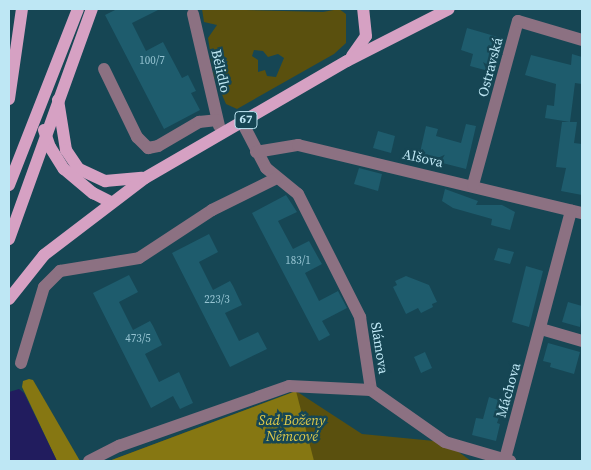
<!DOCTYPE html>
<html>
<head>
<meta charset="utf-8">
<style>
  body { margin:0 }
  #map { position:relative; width:591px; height:470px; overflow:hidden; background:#164654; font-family:"Source Serif 4",serif }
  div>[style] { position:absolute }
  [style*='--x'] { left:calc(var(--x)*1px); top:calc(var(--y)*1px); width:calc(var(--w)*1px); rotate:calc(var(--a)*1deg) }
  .green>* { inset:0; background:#5a500e }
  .forest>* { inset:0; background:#867712 }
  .water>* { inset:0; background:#211c5e }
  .building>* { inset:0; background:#1e5c6d }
  .minor>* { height:12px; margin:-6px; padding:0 6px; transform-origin:6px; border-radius:6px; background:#8c7182 }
  .major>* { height:12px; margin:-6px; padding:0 6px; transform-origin:6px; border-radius:6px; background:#d6a1c3 }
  span { translate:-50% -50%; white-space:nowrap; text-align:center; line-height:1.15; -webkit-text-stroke:5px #164654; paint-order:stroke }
  .number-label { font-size:11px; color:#96c4d2 }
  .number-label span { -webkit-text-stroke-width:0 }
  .shield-label span { padding:1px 4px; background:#164654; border:1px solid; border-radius:4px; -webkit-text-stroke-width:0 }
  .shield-label { font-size:12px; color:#bee7f4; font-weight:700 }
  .street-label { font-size:14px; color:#bee7f4 }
  .park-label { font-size:14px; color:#dcc84c; font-style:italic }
  .frame { position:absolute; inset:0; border:10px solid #bee7f4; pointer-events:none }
</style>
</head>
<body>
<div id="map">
  <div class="green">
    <i style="clip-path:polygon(evenodd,202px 9px,323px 12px,339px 9px,346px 14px,346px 43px,334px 54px,237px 109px,226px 104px,214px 76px,208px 38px,217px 25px,204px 22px,202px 9px,254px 50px,263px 51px,268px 57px,278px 54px,284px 58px,276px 77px,267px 76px,265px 70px,258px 72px,258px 60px,252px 56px,254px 50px)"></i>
    <i style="clip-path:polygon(296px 391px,362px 434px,445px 442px,471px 461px,109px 461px)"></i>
  </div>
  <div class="forest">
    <i style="clip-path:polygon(29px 379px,33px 380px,80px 461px,57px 461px,22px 387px,23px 381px)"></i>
    <i style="clip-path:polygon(296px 391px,314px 461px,109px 461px)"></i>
  </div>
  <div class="water">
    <i style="clip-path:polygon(19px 389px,24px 393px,57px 461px,9px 461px,9px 392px)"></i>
  </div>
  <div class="building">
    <i style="clip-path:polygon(117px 9px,160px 9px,132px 23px,146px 51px,163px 42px,182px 78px,188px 75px,196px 91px,191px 93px,200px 110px,164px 129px,105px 15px)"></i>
    <i style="clip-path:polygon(467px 28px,498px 37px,500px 41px,492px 72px,470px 66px,473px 54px,461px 50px)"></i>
    <i style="clip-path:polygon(572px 54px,582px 57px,582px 84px,575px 83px,570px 122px,545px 118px,547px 105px,554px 106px,556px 84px,525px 75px,531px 55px,571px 65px)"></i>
    <i style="clip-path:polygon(562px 122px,577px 122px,574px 143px,582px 144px,582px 195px,561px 191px,566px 168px,556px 167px)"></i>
    <i style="clip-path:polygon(466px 124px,476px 126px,466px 169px,419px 157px,426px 126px,438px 129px,436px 136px,461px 143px)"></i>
    <i style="clip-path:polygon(378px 131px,395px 136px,391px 153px,373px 148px)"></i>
    <i style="clip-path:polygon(359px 168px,382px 174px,378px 191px,354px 184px)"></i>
    <i style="clip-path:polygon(445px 189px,478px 201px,476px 205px,502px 205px,515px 212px,510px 230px,491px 225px,492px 219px,453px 208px,442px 201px)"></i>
    <i style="clip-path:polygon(286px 195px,297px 212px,278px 221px,293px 249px,309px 241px,319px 259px,322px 264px,305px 273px,319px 301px,338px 291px,347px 308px,322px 321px,330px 335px,319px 341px,252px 213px)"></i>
    <i style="clip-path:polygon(209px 234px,218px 252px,199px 262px,213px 290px,230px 281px,233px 286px,242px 305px,225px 313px,239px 341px,258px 332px,267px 349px,230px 367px,172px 253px)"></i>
    <i style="clip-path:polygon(498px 248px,514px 252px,510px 264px,494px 260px)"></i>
    <i style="clip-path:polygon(526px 266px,543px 271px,529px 327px,512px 322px)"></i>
    <i style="clip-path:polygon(129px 275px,138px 292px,119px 302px,133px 330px,150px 321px,153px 326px,162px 345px,145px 354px,159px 382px,179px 372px,193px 403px,180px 409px,173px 396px,151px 408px,93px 293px)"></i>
    <i style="clip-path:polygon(406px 276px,429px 285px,437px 302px,432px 304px,433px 307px,421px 313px,418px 308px,406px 314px,393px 287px,397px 285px,395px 281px)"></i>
    <i style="clip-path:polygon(568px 302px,582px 306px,580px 327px,562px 322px)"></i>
    <i style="clip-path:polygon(548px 343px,580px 352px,574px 374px,550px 367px,551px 363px,543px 361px)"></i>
    <i style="clip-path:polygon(425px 352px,432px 368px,421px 373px,414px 357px)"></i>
    <i style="clip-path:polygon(489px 397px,504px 402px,497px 423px,500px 424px,496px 441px,472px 435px,476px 418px,483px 419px)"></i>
  </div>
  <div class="minor">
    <i style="--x:193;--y:14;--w:115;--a:76.9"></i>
    <i style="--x:104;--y:69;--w:76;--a:64.1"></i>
    <i style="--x:137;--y:137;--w:16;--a:45"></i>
    <i style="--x:148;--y:148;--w:10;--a:-11"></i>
    <i style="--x:158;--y:146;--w:48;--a:-30.3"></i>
    <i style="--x:199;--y:122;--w:18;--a:-6"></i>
    <i style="--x:242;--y:122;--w:52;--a:62.4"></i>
    <i style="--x:266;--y:168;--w:41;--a:39.1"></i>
    <i style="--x:298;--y:194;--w:138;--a:63.2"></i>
    <i style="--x:360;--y:317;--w:74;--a:81.4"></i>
    <i style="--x:371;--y:390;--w:90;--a:35.1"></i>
    <i style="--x:445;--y:442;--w:68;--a:16.3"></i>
    <i style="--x:256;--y:152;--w:43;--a:-9.5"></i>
    <i style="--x:298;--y:145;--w:292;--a:13.5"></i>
    <i style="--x:473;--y:185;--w:170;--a:-74.7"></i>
    <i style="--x:518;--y:21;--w:67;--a:16.5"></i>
    <i style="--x:541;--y:329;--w:43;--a:16.3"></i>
    <i style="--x:21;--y:363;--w:79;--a:-73.2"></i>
    <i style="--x:44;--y:287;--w:23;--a:-45"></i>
    <i style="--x:60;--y:271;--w:80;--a:-9.3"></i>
    <i style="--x:139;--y:258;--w:87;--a:-33.3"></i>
    <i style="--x:212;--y:210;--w:72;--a:-26.2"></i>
    <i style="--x:505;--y:459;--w:257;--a:-75.1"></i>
    <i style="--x:89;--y:461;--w:34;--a:-27"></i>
    <i style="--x:119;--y:446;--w:180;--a:-19.4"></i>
    <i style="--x:289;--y:386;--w:82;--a:2.8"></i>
  </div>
  <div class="major">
    <i style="--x:352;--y:56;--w:24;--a:-55"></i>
    <i style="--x:366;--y:36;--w:27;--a:-96"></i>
    <i style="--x:9;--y:99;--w:91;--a:-81.8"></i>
    <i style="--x:58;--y:100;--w:51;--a:80.9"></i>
    <i style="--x:66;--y:150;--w:23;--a:56"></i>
    <i style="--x:79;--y:169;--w:29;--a:25"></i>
    <i style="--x:105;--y:181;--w:37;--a:-5"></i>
    <i style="--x:44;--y:130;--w:18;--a:71"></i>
    <i style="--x:50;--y:147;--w:26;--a:58"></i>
    <i style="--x:64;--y:169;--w:38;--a:40"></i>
    <i style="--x:93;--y:193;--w:20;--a:27"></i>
    <i style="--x:9;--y:185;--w:189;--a:-68.6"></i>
    <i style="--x:9;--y:239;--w:245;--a:-70.2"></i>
    <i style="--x:9;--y:299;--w:56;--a:-51.5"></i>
    <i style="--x:44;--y:255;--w:127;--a:-37.3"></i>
    <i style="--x:145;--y:178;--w:233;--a:-30.1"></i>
    <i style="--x:347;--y:61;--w:114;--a:-27"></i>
  </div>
  <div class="number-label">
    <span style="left:152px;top:61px">100/7</span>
    <span style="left:298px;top:261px">183/1</span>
    <span style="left:217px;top:300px">223/3</span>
    <span style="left:138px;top:339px">473/5</span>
  </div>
  <div class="shield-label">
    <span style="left:246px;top:120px">67</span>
  </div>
  <div class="street-label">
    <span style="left:490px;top:67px;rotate:-75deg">Ostravská</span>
    <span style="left:221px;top:71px;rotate:77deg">Bělidlo</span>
    <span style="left:423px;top:158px;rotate:13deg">Alšova</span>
    <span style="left:380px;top:348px;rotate:81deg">Slámova</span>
    <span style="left:508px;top:390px;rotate:-74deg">Máchova</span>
  </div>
  <div class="park-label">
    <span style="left:292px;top:428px">Sad Boženy<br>Němcové</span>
  </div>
  <div class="frame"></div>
</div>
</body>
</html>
